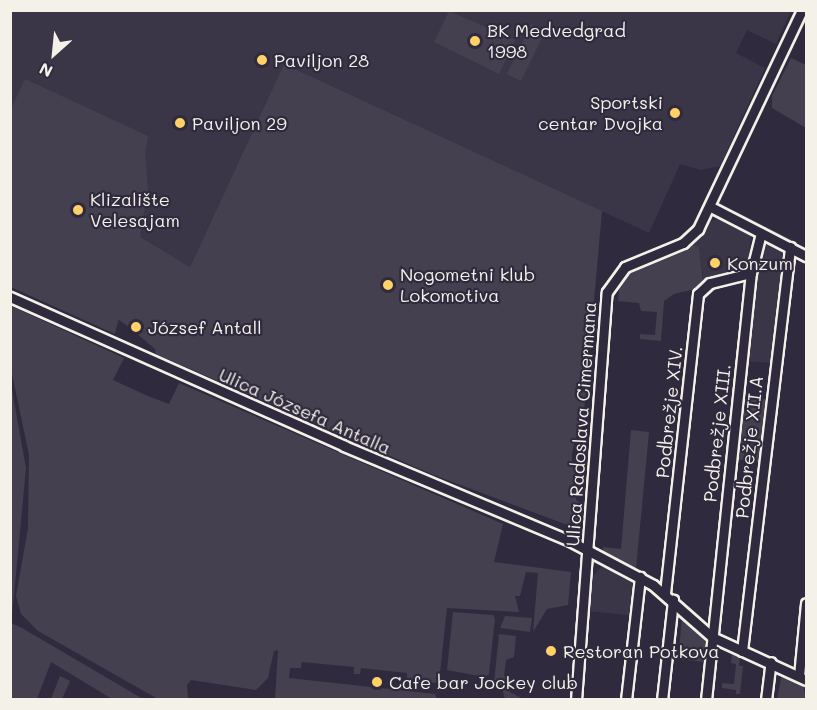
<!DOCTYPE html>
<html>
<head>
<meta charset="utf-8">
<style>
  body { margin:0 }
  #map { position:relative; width:817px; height:710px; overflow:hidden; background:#2f2a3d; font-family:Mali,sans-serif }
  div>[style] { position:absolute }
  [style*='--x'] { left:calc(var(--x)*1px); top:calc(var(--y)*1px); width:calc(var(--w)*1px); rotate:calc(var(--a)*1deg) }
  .built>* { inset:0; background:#3b3647 }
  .green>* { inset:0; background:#454050 }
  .roads { filter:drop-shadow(2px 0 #f4f1e8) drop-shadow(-2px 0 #f4f1e8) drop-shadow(0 2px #f4f1e8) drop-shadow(0 -2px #f4f1e8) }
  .minor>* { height:9px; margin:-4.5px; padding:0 4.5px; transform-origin:4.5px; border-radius:4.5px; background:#2f2a3d }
  .dots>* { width:16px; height:16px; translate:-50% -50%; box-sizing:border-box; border:3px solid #2f2a3d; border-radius:50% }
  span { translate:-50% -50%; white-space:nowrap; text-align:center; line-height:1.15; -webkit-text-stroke:4.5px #2f2a3d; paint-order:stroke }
  .poi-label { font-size:18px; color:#f4f1e8 }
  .left { translate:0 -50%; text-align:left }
  .right { translate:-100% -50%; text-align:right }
  .street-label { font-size:18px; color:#f4f1e8 }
  .frame { position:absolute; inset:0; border:12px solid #f4f1e8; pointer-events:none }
  .north { position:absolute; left:24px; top:24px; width:60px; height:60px; -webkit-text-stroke:4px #2f2a3d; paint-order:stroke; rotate:207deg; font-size:16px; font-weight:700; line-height:24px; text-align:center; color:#f4f1e8 }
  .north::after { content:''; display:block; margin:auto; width:21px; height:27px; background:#f4f1e8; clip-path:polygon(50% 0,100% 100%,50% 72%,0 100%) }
</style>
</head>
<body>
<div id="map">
  <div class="built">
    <i style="clip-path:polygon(11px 11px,791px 11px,776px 44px,747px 30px,736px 53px,765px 68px,720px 166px,701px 170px,680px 164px,649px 233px,284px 64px,190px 267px,140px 238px,128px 300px,115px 331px,11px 283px)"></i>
    <i style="clip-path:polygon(719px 218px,751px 233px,748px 267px,704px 283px,699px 247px,689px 245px,709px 222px)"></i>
    <i style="clip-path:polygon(767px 241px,779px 247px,783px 254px,771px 363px,747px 361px,759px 248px)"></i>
    <i style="clip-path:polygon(602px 566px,633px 577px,629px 615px,587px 611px,590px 580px)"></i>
  </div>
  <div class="green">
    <i style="clip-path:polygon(449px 11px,515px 40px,499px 74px,434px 42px)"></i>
    <i style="clip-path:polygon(531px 24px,545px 32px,521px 81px,507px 74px)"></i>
    <i style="clip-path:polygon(791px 58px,806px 65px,806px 128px,772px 108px,772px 96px)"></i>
    <i style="clip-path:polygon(284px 64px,602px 211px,582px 435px,575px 438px,572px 454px,572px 466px,579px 471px,576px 500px,585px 506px,578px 529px,434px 475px,156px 354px,155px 349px,136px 333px,138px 325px,130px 328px,118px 319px,115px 334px,11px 287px,11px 109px,25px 79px,148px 136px,145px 153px,148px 189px,140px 237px,190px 267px)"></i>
    <i style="clip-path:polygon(735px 211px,796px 242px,797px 246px,734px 215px)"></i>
    <i style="clip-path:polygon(693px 245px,699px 247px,703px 281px,695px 289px,674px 294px,664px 301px,661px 341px,640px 339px,640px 334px,655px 335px,657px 312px,641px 311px,639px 303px,618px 301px,620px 282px,638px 266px)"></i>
    <i style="clip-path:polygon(11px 306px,124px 358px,113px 380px,148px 396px,169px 404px,179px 383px,503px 524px,494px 562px,571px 572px,568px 605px,547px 609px,533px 632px,538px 573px,526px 572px,520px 596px,515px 596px,519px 612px,447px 608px,439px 682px,436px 683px,407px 679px,407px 673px,361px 668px,360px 674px,354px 674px,354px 667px,302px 662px,301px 668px,290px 668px,289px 678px,435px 694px,437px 699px,275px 699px,278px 650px,274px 651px,268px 678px,256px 690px,191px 680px,187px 685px,188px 699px,158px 699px,38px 631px,21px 614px,16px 596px,28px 528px,29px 455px,11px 369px)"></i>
    <i style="clip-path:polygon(11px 384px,26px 468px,12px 616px,10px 616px)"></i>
    <i style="clip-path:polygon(741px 398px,766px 399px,761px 462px,733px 459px)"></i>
    <i style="clip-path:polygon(631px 430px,649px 432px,636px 569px,603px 551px,603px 547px,621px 549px)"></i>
    <i style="clip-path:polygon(453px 612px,493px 615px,495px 619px,489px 674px,485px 677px,447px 670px)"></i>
    <i style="clip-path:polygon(505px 616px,532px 618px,530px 632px,500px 628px)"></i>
    <i style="clip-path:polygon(682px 618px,706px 642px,705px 662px,678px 659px)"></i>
    <i style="clip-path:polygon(11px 623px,22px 628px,143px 699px,112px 699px,51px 662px,37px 699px,11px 699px)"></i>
    <i style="clip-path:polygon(499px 634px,516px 636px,514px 657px,506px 660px,504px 676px,509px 677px,510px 692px,523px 699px,505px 699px,501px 685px,494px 683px)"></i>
    <i style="clip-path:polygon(732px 653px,740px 656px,739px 666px,743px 666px,740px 694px,736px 694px,736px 690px,722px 688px,722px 683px,734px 684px,736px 664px,731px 663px)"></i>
    <i style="clip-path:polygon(782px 674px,803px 684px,806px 699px,777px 699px)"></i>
    <i style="clip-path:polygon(60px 676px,70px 681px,62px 699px,51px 699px)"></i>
  </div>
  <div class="roads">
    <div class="minor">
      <i style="--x:711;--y:207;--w:107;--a:27.3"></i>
      <i style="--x:10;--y:297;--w:366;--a:24"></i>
      <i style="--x:344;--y:446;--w:245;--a:22.8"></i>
      <i style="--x:570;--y:541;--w:94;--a:27.9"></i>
      <i style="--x:653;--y:585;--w:79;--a:41.4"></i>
      <i style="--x:712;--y:637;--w:103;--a:24.6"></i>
      <i style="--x:665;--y:593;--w:301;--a:-83.7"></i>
      <i style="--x:698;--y:294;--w:16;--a:-43"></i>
      <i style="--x:710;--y:283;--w:42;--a:-13.7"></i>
      <i style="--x:742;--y:651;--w:407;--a:-83.2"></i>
      <i style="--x:799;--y:676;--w:73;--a:-84.5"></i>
      <i style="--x:576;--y:700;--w:409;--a:-85.7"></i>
      <i style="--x:607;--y:292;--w:31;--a:-54"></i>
      <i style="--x:625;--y:267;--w:63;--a:-22.5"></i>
      <i style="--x:683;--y:243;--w:21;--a:-43"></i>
      <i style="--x:698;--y:229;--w:242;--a:-64.6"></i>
      <i style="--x:626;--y:700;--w:124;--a:-83.5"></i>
      <i style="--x:662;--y:700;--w:101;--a:-83.7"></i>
      <i style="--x:706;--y:700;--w:429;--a:-84"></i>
      <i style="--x:751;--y:273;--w:41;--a:-76"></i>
      <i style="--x:766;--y:700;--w:38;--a:-83"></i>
    </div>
  </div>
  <div class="dots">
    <i style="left:475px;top:41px;background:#ffd166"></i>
    <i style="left:262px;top:60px;background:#ffd166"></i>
    <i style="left:675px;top:113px;background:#ffd166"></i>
    <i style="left:180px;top:123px;background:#ffd166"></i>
    <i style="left:78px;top:210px;background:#ffd166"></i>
    <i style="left:715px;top:263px;background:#ffd166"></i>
    <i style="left:388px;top:285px;background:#ffd166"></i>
    <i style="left:136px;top:327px;background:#ffd166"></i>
    <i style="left:551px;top:651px;background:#ffd166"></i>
    <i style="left:377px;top:682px;background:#ffd166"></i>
  </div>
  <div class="poi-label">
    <span class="left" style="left:487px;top:41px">BK Medvedgrad<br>1998</span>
    <span class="left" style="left:274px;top:60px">Paviljon 28</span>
    <span class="right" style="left:663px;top:113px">Sportski<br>centar Dvojka</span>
    <span class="left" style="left:192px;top:123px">Paviljon 29</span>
    <span class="left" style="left:90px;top:210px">Klizalište<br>Velesajam</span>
    <span class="left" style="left:727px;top:263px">Konzum</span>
    <span class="left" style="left:400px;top:285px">Nogometni klub<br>Lokomotiva</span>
    <span class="left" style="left:148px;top:327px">József Antall</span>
    <span class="left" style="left:563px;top:651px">Restoran Potkova</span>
    <span class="left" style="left:389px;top:682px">Cafe bar Jockey club</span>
  </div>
  <div class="street-label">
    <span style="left:305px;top:411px;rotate:24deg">Ulica Józsefa Antalla</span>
    <span style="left:669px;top:412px;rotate:-84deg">Podbrežje XIV.</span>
    <span style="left:581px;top:424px;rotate:-86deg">Ulica Radoslava Cimermana</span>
    <span style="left:717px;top:433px;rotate:-84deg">Podbrežje XIII.</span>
    <span style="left:749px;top:447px;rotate:-84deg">Podbrežje XII.A</span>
  </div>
  <div class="frame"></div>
  <div class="north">N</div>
</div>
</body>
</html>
